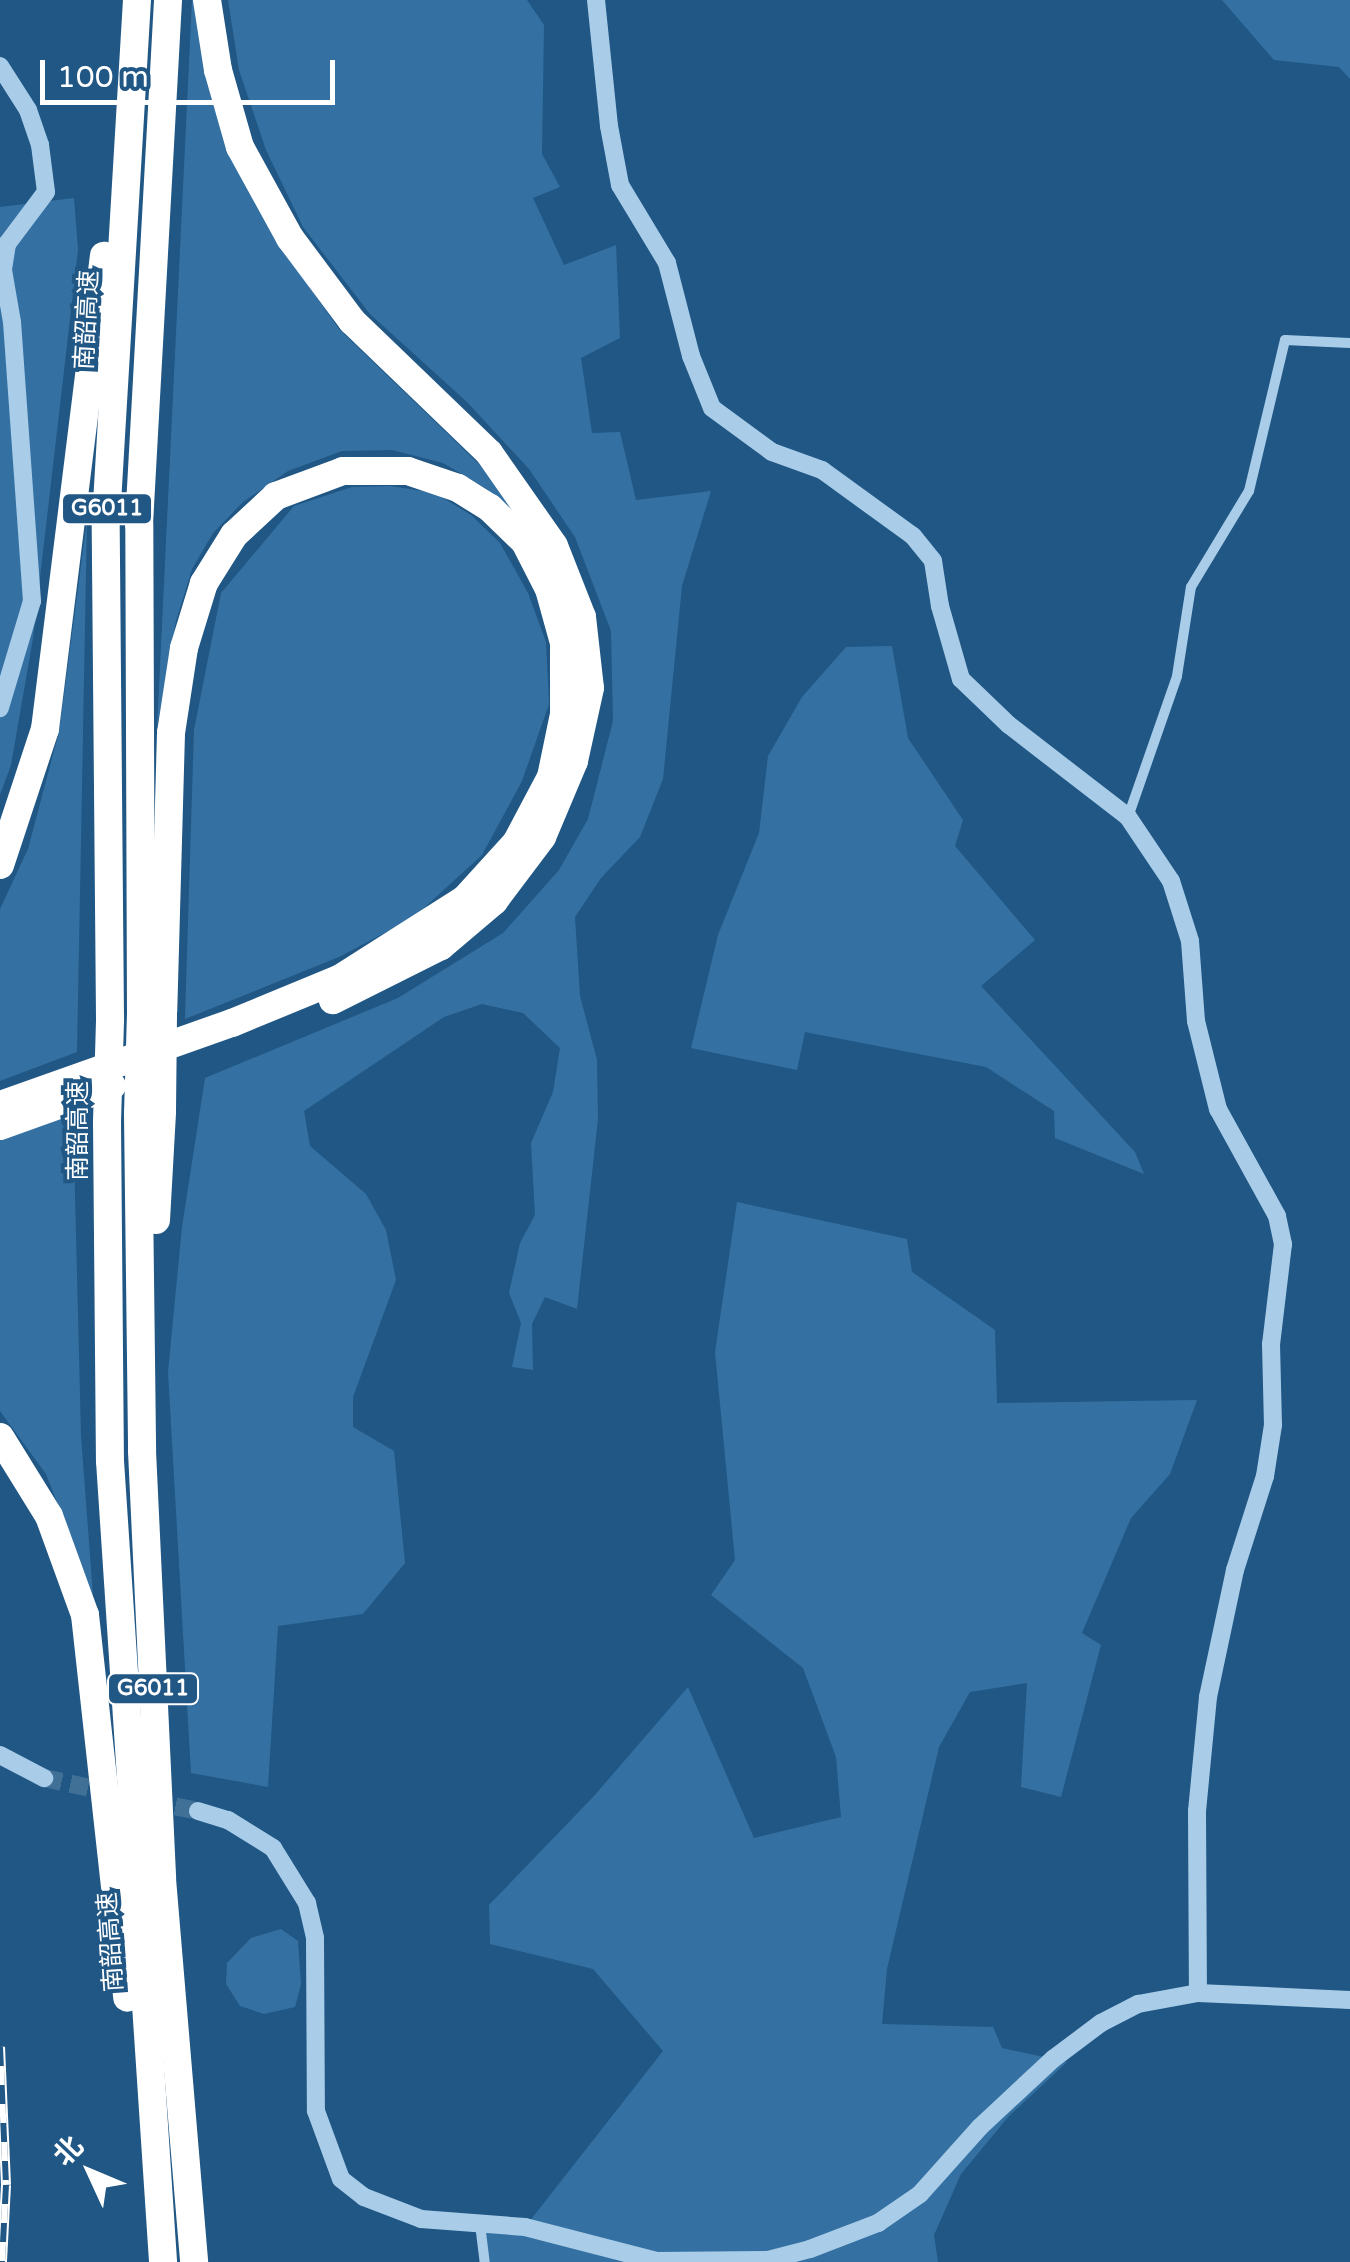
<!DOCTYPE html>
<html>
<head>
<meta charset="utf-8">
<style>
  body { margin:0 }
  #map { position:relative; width:1350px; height:2262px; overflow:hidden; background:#205785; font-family:"Varela Round","Noto Sans SC",sans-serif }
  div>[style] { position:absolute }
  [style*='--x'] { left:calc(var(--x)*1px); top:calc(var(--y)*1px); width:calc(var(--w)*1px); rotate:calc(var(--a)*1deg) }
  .green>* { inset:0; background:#3471a2 }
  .tertiary-tunnel>* { height:18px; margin-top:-9px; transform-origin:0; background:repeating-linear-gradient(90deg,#417097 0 18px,transparent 0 27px) }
  .minor>* { height:10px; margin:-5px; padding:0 5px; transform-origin:5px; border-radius:5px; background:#a9cde9 }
  .tertiary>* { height:18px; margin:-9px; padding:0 9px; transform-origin:9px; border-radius:9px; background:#a9cde9 }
  .motorway>* { height:28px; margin:-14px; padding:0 14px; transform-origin:14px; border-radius:14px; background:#fff }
  .rail>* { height:10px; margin-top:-5px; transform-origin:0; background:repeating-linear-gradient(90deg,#205785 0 19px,#fff 0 38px); box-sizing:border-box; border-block:2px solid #fff }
  .motorway-bridge>* { height:28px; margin:-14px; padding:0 14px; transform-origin:14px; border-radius:14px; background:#fff }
  span { translate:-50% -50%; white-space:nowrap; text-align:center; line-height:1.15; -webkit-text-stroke:8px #205785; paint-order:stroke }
  .shield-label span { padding:2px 8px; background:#205785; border:2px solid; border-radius:8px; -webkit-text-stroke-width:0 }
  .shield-label { font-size:22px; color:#fff; font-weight:700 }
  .street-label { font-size:25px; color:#fff }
  .north { position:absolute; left:40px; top:2122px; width:100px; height:100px; -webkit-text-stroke:8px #205785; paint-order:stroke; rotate:314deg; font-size:28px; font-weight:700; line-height:40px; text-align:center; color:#fff }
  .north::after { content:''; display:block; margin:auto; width:35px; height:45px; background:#fff; clip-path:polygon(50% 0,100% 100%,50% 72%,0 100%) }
  .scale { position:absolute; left:40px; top:60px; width:295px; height:45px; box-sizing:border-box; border:5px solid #fff; border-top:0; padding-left:12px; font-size:30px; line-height:35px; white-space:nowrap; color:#fff; -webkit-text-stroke:8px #205785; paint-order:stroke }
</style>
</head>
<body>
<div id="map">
  <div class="green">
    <i style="clip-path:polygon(192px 0,196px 0,275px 238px,339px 329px,481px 466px,540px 543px,487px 489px,443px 463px,392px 450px,342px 451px,288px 471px,243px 502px,213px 533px,192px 569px,176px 621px,157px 729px)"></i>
    <i style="clip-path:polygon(228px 0,527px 0,544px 25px,542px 154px,560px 187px,533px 198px,564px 265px,616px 245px,620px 338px,581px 358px,592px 433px,620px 432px,636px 500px,711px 491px,682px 586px,663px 779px,640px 837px,601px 878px,575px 917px,580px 996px,597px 1060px,598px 1119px,577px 1309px,545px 1297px,532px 1324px,533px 1370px,512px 1367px,521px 1323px,509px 1293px,520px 1243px,535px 1215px,531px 1143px,553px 1092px,560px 1048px,523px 1013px,482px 1004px,444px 1017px,304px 1111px,310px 1146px,366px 1194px,386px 1230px,396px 1280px,353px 1397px,353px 1427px,394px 1451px,405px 1563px,363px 1614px,278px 1626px,268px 1787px,191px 1773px,168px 1372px,182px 1227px,205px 1078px,398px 998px,503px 933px,559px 870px,588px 819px,613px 721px,611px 631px,575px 537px,529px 469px,467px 402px,370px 314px,303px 227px,266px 150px,239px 70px)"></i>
    <i style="clip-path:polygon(1222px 0,1350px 0,1350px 79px,1339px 67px,1274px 60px)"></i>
    <i style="clip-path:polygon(74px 198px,78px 250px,33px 638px,11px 765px,0 795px,0 207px)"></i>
    <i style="clip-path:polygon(390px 486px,435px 493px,471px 515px,500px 543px,528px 593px,546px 642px,549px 704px,522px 781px,482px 855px,413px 918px,339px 957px,185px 1019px,194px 730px,221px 593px,294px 506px,352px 487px)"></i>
    <i style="clip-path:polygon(87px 520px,77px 1052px,0 1081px,0 909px,28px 849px,59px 732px)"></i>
    <i style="clip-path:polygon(892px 646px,908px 738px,963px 820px,955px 846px,1035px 940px,981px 986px,1135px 1152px,1144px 1174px,1055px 1138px,1054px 1111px,986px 1067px,805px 1032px,797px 1070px,691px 1048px,718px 935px,759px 833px,768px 756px,802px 697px,846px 647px)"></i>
    <i style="clip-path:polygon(73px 1114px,81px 1436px,93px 1595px,46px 1474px,0 1411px,0 1139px)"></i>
    <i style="clip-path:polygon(737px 1202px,907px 1239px,912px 1272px,995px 1330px,997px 1403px,1197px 1400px,1170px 1474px,1131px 1518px,1082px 1633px,1101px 1645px,1061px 1797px,1021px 1787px,1027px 1683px,970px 1692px,939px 1747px,887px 1969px,882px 2024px,993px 2027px,1002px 2048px,1067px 2062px,1009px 2116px,961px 2174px,934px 2235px,938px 2262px,485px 2262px,480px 2224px,525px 2227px,663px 2051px,593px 1969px,490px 1944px,489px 1905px,594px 1796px,688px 1687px,754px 1838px,841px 1817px,836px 1757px,803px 1668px,711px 1595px,735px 1560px,715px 1352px)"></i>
    <i style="clip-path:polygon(281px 1929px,298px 1941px,301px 1984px,295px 2007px,264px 2014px,240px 2006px,226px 1984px,227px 1963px,251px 1938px)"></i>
  </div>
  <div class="tertiary-tunnel">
    <i style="--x:44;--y:1778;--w:66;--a:12.2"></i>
    <i style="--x:149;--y:1801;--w:50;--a:11.5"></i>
  </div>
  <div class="minor">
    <i style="--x:1128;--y:817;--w:149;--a:-70.8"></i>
    <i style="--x:1177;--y:676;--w:90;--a:-81.1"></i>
    <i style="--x:1191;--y:587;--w:112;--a:-58.9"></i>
    <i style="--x:1249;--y:491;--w:155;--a:-76.6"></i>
    <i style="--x:1285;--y:340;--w:65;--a:2.6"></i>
    <i style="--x:480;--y:2224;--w:38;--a:83"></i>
  </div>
  <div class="tertiary">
    <i style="--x:596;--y:0;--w:127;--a:84.1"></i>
    <i style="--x:609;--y:126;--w:60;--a:79.4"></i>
    <i style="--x:620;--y:185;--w:91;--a:58.9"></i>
    <i style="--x:667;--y:263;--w:96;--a:75.5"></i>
    <i style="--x:691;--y:356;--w:56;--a:68"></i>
    <i style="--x:712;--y:408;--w:74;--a:36.3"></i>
    <i style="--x:772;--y:452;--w:53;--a:19.8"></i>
    <i style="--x:822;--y:470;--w:112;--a:36"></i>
    <i style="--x:913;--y:536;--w:32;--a:51"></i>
    <i style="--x:933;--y:561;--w:46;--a:81.2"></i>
    <i style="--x:940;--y:606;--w:76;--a:74"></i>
    <i style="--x:961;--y:679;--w:66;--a:43.8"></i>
    <i style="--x:1009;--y:725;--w:150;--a:37.7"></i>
    <i style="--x:1128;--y:817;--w:77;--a:56.1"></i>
    <i style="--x:1171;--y:881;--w:63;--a:72.4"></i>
    <i style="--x:1190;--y:941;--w:80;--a:85.7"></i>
    <i style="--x:1196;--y:1021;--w:91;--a:76"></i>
    <i style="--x:1218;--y:1109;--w:122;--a:61.1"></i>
    <i style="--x:1277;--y:1216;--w:29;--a:78"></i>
    <i style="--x:1283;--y:1244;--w:101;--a:96.8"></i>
    <i style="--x:1271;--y:1344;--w:81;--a:88.6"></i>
    <i style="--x:1273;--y:1425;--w:52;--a:98.9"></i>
    <i style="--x:1265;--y:1476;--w:99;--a:107.7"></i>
    <i style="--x:1235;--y:1570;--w:130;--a:102"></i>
    <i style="--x:1208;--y:1697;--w:115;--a:95.5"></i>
    <i style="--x:1197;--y:1811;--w:182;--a:89.7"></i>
    <i style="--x:0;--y:66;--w:52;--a:57.5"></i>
    <i style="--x:28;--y:110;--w:37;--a:71"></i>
    <i style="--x:40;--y:145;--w:47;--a:82.7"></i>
    <i style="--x:46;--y:192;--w:65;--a:126.9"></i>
    <i style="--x:7;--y:244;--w:26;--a:99"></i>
    <i style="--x:3;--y:270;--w:53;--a:80.2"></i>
    <i style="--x:12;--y:322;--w:280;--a:85.9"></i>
    <i style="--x:32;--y:601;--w:112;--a:106.7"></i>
    <i style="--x:0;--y:1755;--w:50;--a:27.6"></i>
    <i style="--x:198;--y:1811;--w:31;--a:17"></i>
    <i style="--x:228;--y:1820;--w:53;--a:31.9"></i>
    <i style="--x:273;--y:1848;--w:65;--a:58.3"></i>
    <i style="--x:307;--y:1903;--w:36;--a:77"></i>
    <i style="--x:315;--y:1938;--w:173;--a:89.7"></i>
    <i style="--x:316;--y:2111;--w:72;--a:69.8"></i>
    <i style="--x:341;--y:2179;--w:29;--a:38"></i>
    <i style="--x:364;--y:2197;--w:61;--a:21.1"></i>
    <i style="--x:421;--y:2219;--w:104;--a:4.4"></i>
    <i style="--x:525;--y:2227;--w:135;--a:14.5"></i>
    <i style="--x:656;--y:2261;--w:112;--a:-0.5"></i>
    <i style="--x:768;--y:2260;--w:43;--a:-14.7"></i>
    <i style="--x:810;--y:2249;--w:73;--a:-20.9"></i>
    <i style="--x:878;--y:2223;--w:51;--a:-34.6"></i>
    <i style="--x:920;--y:2194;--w:90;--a:-48.2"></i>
    <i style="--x:980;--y:2127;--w:100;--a:-43"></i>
    <i style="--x:1053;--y:2059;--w:60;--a:-36.9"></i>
    <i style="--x:1101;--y:2023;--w:42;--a:-27.2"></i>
    <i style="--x:1138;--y:2004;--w:61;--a:-10.4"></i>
    <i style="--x:1198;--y:1993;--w:152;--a:2.6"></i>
  </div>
  <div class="motorway">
    <i style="--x:207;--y:0;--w:71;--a:81.1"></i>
    <i style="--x:218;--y:70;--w:80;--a:74.1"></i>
    <i style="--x:240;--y:147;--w:104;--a:61.2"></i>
    <i style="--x:290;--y:238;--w:104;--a:53.2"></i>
    <i style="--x:352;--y:321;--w:190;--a:43.9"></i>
    <i style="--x:489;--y:453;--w:113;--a:55"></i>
    <i style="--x:554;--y:546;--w:76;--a:68.5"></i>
    <i style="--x:582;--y:617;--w:71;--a:83.6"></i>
    <i style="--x:590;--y:688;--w:75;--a:102.4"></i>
    <i style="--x:574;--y:761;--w:82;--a:112.8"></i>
    <i style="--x:542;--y:837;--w:80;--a:126.9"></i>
    <i style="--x:494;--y:901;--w:70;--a:139.7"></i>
    <i style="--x:441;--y:946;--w:121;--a:153.4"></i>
    <i style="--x:0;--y:865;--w:143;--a:-71.7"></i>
    <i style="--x:45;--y:729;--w:477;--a:-82.9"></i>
    <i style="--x:141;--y:1014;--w:490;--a:-90.2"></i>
    <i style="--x:139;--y:524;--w:525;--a:-86.83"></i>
    <i style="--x:110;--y:1019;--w:499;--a:-90.5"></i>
    <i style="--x:106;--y:520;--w:521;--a:-86.59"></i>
    <i style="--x:0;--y:1105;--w:246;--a:-19.5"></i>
    <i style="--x:232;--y:1023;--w:116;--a:-22.4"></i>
    <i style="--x:339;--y:979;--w:149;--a:-32.4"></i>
    <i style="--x:465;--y:899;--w:76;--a:-47.7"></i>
    <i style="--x:516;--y:843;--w:75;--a:-62.1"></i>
    <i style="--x:551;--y:777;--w:64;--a:-78.3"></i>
    <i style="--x:564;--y:714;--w:71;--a:-90"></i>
    <i style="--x:564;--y:643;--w:56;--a:-105.5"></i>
    <i style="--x:549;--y:589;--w:53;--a:-117.1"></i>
    <i style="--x:525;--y:542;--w:49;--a:-135.8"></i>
    <i style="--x:490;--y:508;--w:38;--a:-148"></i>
    <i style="--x:458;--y:488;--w:53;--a:-161.2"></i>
    <i style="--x:408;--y:471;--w:65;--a:180"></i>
    <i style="--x:343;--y:471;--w:72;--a:159.5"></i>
    <i style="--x:276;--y:496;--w:57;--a:137.1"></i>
    <i style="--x:234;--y:535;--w:57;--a:122"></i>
    <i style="--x:204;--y:583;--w:68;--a:107.1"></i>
    <i style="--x:184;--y:648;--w:86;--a:98.7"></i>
    <i style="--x:171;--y:733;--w:278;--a:91.6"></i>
    <i style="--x:138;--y:1114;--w:337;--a:89.3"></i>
    <i style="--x:142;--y:1451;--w:428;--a:87.3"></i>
    <i style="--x:162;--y:1879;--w:384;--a:85.2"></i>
    <i style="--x:107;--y:1122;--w:339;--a:89.5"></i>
    <i style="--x:110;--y:1461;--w:803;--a:86.21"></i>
    <i style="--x:0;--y:1126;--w:119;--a:-19.7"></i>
    <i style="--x:156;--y:1220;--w:109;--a:-86.8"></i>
    <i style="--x:0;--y:1437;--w:93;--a:58.2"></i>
    <i style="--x:49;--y:1516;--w:105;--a:70"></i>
    <i style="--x:85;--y:1615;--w:385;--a:83.7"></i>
  </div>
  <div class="rail">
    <i style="--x:0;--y:2047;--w:138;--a:87.5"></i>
    <i style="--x:6;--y:2185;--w:77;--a:93"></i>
  </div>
  <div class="motorway-bridge">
    <i style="--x:162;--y:1111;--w:100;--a:-89.4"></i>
    <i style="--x:138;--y:1114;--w:100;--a:-88.3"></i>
    <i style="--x:107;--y:1122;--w:103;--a:-88.3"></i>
  </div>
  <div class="shield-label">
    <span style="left:107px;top:509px">G6011</span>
    <span style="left:153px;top:1689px">G6011</span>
  </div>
  <div class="street-label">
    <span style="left:87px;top:320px;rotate:-87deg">南韶高速</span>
    <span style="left:78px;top:1131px;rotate:-90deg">南韶高速</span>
    <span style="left:111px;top:1942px;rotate:-94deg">南韶高速</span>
  </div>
  <div class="north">北</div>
  <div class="scale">100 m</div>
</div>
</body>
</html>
